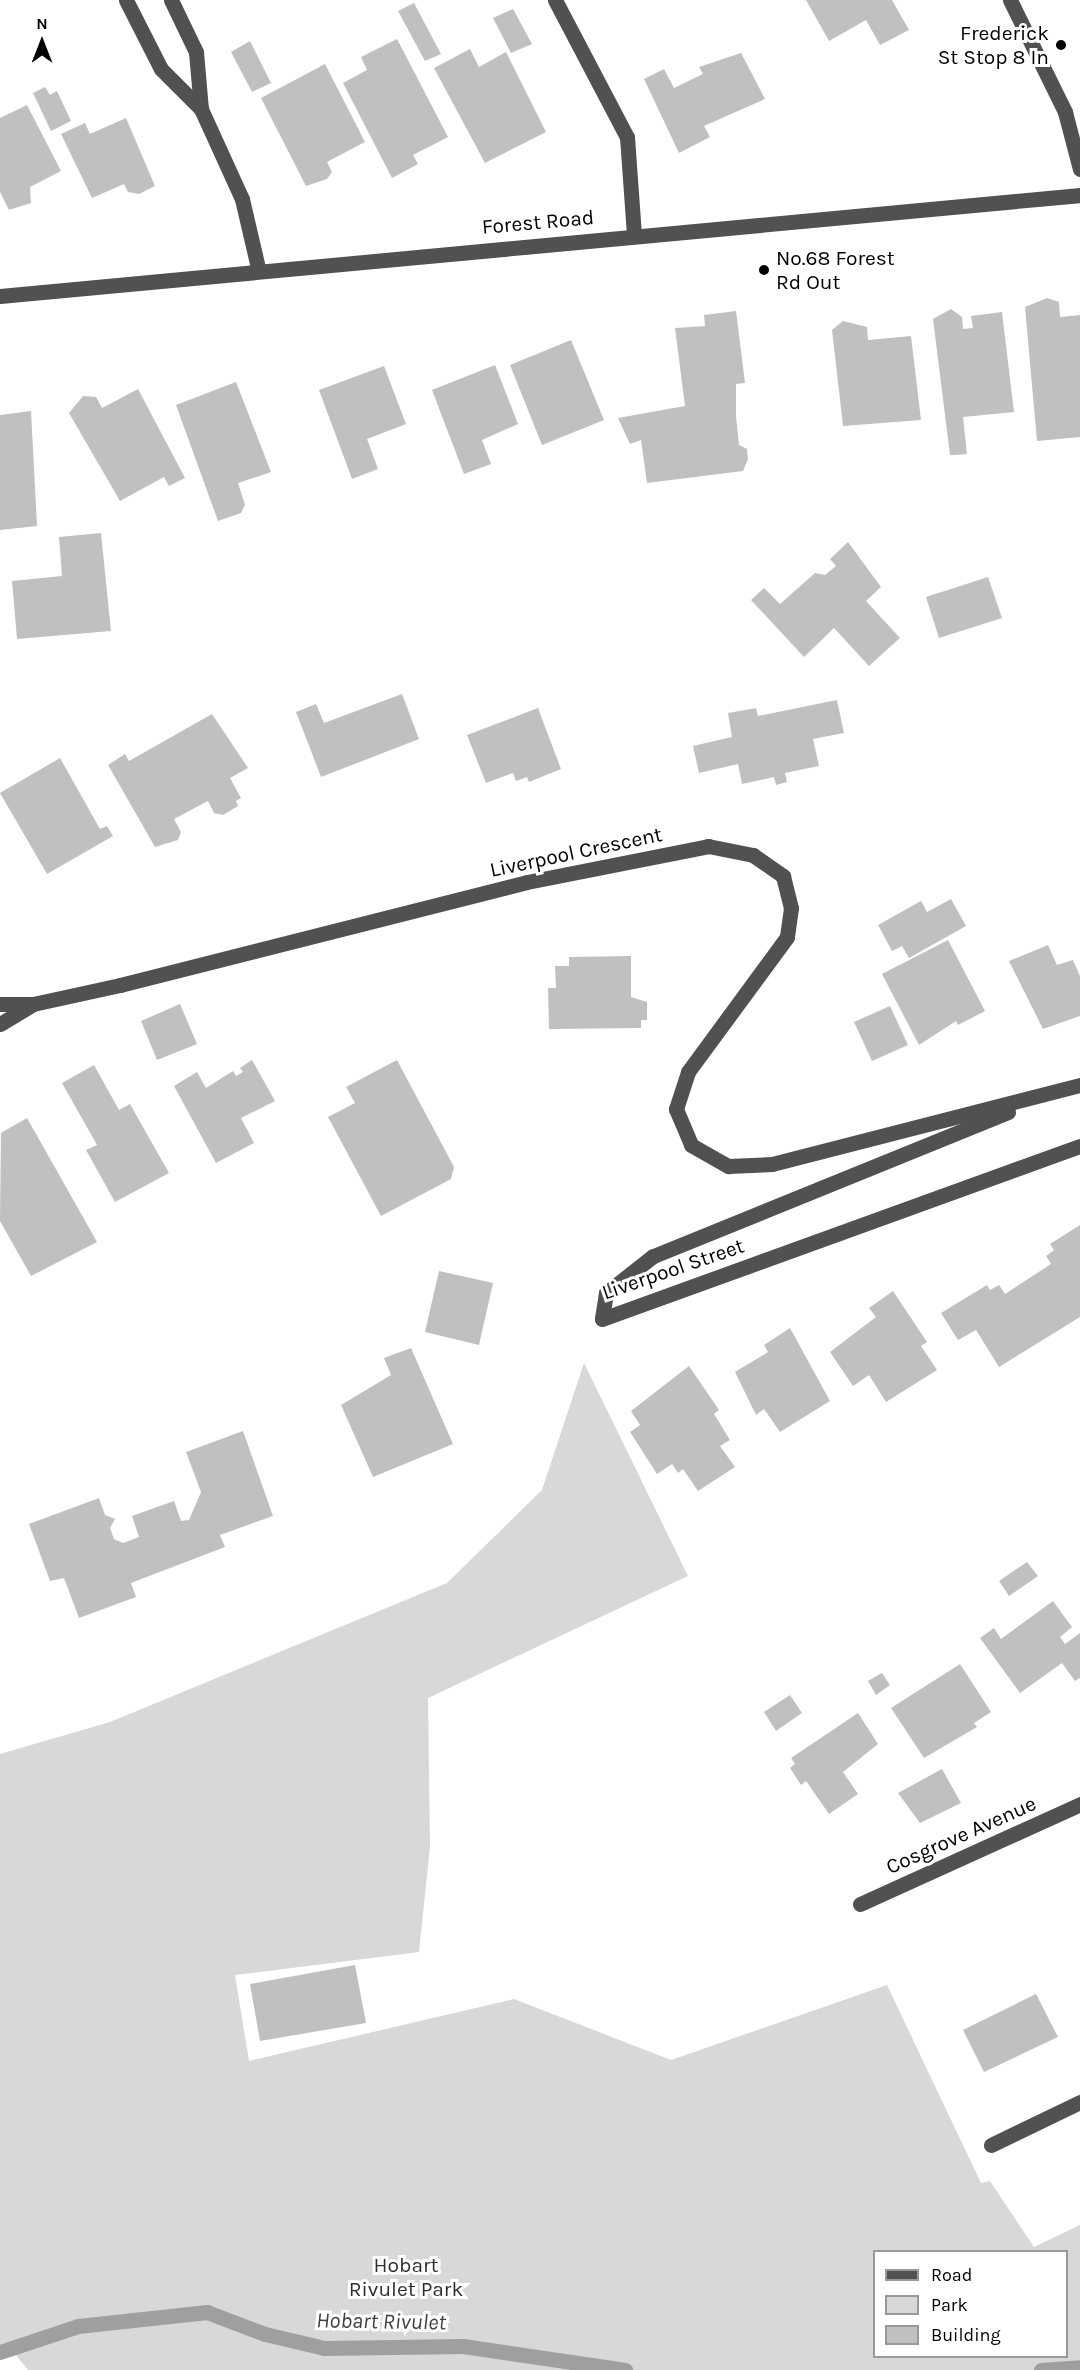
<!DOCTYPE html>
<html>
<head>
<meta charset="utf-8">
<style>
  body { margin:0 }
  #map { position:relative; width:1080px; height:2370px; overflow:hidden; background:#fff; font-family:Karla,sans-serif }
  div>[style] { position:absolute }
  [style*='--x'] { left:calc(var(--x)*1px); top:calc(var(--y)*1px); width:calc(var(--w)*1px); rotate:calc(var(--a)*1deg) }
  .green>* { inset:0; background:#d8d8d8 }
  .stream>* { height:15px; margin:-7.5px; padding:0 7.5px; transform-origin:7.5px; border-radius:7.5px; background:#9f9f9f }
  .building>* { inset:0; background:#c0c0c0 }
  .minor>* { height:15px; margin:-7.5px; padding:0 7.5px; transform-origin:7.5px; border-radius:7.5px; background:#515151 }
  .dots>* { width:16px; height:16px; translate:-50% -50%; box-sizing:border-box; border:3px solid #fff; border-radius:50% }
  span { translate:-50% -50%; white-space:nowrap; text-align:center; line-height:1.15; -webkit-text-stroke:6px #fff; paint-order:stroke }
  .poi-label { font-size:21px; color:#000 }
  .right { translate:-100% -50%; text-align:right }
  .left { translate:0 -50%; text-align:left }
  .street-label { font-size:21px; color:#000 }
  .park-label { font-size:21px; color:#2f2f2f }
  .water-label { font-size:22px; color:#404040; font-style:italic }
  .legend { position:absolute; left:873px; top:2250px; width:195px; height:108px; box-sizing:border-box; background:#fff; border:2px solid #999; margin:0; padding:8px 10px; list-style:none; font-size:18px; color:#000 }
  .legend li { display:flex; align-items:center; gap:12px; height:30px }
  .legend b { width:30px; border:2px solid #999 }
  .north { position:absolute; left:12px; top:12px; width:60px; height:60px; -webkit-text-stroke:4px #fff; paint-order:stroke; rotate:0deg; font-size:16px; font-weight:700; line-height:24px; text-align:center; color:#000 }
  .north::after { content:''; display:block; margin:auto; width:21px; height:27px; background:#000; clip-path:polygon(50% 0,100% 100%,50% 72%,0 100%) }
</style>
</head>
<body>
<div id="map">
  <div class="green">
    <i style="clip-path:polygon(evenodd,584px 1363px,688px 1576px,428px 1698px,430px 1846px,419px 1952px,235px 1975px,249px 2061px,514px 1999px,671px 2060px,887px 1985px,981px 2183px,990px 2181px,1034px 2247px,1080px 2225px,1080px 2370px,28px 2370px,11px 2349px,0 2352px,0 1754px,110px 1722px,447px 1583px,542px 1490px,584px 1363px,874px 2252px,1066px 2252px,1066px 2356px,874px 2356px,874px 2252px)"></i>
  </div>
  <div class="stream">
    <i style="--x:0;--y:2352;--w:82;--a:-18.4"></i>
    <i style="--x:78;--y:2326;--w:130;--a:-6.2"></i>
    <i style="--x:207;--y:2312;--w:62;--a:20.8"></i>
    <i style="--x:265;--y:2334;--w:61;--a:13.3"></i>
    <i style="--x:324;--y:2348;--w:139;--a:-0.8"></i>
    <i style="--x:463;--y:2346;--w:164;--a:8.4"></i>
    <i style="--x:1041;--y:2370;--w:39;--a:-4"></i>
  </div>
  <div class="building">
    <i style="clip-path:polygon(806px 0,892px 0,909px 30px,880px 45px,866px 20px,829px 41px)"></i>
    <i style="clip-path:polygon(414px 3px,441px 54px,425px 61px,398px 11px)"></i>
    <i style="clip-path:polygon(513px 9px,532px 44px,511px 53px,493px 18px)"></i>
    <i style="clip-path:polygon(397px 39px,448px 137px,413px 155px,418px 164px,392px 178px,343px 83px,367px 70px,361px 57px)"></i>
    <i style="clip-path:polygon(250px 41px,271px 83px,252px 92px,231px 52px)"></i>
    <i style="clip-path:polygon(470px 49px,479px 67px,506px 52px,546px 132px,485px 163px,434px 68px)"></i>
    <i style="clip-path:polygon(741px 53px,765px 99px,704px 126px,710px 137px,679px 153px,644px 79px,664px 69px,674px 88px,703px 74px,699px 67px)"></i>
    <i style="clip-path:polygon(325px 64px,365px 142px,327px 162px,332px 172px,327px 179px,306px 186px,261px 98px)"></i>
    <i style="clip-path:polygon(45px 87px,50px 95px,57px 91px,71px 121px,51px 131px,33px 93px)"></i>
    <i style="clip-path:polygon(27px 105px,61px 171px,30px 187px,31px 203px,9px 210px,0 192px,0 118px)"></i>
    <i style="clip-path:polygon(126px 118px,155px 186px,139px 194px,128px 192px,124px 184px,92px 198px,61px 134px,85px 123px,90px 134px)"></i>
    <i style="clip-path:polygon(1047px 298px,1059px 302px,1060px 317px,1080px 315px,1080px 437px,1037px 441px,1025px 307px)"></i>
    <i style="clip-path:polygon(951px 309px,962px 317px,963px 329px,973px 328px,971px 316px,1002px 312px,1014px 412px,963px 417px,967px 454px,955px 455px,950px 455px,933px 319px)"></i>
    <i style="clip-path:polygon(736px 311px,745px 383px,736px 384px,736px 416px,739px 445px,747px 449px,748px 459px,743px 471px,647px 483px,641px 440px,630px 444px,618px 418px,685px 406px,675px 328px,705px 326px,704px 315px)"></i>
    <i style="clip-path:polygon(843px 321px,867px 327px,868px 340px,911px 336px,921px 420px,843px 426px,832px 330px)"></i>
    <i style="clip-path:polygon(571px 340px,604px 420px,542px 445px,510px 365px)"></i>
    <i style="clip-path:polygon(495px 365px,518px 424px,482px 440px,491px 464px,464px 474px,432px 390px)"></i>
    <i style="clip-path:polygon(384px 366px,406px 424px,367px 439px,378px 469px,352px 479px,319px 390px)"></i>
    <i style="clip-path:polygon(236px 382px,271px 472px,238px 483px,245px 505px,241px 513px,218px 521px,176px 405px)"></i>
    <i style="clip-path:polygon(138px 389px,185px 478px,169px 486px,164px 477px,120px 501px,69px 413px,83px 396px,96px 397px,102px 408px)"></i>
    <i style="clip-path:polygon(31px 411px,37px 526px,0 530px,0 415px)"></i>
    <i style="clip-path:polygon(101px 533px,111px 631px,17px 639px,12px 581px,62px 576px,59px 537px)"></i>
    <i style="clip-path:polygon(848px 542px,881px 587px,866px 601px,900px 638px,869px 666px,834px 628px,804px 657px,751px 600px,764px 588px,780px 604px,815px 573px,825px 575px,836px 566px,830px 559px)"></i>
    <i style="clip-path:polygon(988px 577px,1002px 618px,939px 638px,926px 597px)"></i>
    <i style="clip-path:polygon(402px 694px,419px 739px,321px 777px,296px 712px,316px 704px,324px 723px)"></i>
    <i style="clip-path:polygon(837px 700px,844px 733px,813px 739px,819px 766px,785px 773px,787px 782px,776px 785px,774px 777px,742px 784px,738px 764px,699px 773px,693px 746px,732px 737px,728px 713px,756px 708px,758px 716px)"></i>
    <i style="clip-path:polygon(538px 708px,561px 769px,529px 782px,527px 777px,516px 781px,513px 773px,486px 783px,467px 735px)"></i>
    <i style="clip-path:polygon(212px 714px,248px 768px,230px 778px,241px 798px,236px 801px,238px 806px,223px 815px,214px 813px,208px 801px,174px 819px,181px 832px,178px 840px,155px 847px,108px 765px,125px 754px,129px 761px)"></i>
    <i style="clip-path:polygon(60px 758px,100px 829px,107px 826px,113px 836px,47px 874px,0 793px)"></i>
    <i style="clip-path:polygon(951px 899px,966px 926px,909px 958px,902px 946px,892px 951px,878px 925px,921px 901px,927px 912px)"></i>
    <i style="clip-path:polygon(948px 940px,985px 1011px,958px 1025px,956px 1021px,919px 1045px,882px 974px)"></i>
    <i style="clip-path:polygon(1048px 945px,1057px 965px,1073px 960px,1080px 976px,1080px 1016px,1043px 1029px,1009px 961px)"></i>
    <i style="clip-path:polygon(631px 956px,631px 997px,647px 1002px,647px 1020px,641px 1020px,641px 1028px,549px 1029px,548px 988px,556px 988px,555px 966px,569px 966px,569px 957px)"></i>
    <i style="clip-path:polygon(180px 1004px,197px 1044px,157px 1060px,141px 1021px)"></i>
    <i style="clip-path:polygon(890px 1006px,908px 1045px,872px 1061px,854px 1022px)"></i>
    <i style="clip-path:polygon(252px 1060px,275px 1101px,241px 1118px,254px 1143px,216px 1163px,174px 1086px,197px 1072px,206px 1088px,233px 1071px,236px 1076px,243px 1072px,240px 1068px)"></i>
    <i style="clip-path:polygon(397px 1060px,454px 1167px,451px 1179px,381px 1216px,328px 1117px,355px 1103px,346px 1087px)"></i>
    <i style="clip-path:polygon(94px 1065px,119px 1110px,130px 1104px,169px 1173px,115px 1202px,86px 1150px,97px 1145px,62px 1083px)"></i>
    <i style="clip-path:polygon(27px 1118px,97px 1242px,31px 1276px,0 1221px,1px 1133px)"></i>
    <i style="clip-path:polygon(1080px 1225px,1080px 1317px,999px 1367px,976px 1330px,958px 1340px,941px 1313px,987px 1285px,990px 1290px,999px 1285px,1005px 1294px,1051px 1264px,1046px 1256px,1054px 1250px,1050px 1244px)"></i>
    <i style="clip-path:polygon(439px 1271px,493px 1283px,479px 1345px,425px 1332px)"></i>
    <i style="clip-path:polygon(893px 1291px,927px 1342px,921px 1346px,937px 1370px,886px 1402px,869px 1375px,853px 1386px,830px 1352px,876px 1317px,869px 1308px)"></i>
    <i style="clip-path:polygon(790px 1328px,830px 1401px,780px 1432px,764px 1409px,756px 1415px,735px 1372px,768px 1352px,764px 1345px)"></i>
    <i style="clip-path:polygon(411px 1348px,453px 1444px,373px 1477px,341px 1405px,391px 1375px,384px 1358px)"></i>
    <i style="clip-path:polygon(689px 1366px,719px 1410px,714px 1414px,730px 1440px,720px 1446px,735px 1467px,698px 1491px,683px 1469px,678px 1473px,672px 1464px,657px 1474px,630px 1432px,640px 1425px,631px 1411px)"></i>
    <i style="clip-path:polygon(243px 1431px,273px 1516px,220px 1535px,225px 1547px,131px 1583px,136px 1597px,79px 1618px,64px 1578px,50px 1581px,29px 1524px,99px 1498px,105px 1515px,115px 1519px,110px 1528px,114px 1539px,123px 1543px,139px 1537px,132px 1516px,174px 1501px,181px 1521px,189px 1520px,201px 1492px,186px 1452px)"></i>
    <i style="clip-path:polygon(1027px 1562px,1038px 1576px,1009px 1596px,999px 1581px)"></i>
    <i style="clip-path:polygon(1053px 1601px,1072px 1627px,1060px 1637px,1065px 1644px,1080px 1633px,1080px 1678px,1075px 1681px,1062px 1663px,1020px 1693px,980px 1638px,994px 1628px,1001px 1639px)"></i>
    <i style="clip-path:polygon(960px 1664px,991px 1712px,974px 1723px,977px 1727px,924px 1758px,891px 1708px)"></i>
    <i style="clip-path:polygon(882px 1673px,890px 1685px,876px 1695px,868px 1681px)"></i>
    <i style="clip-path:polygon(790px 1695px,802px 1713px,776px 1731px,764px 1712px)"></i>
    <i style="clip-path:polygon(858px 1713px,878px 1744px,843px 1772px,858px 1794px,829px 1814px,806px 1781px,801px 1785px,790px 1768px,795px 1764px,791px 1758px)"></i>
    <i style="clip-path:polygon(942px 1769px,961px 1803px,920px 1823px,898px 1793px)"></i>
    <i style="clip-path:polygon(355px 1965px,366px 2023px,260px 2041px,250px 1984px)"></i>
    <i style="clip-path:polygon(1036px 1994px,1058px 2037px,984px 2072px,963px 2030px)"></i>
  </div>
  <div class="minor">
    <i style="--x:126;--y:0;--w:77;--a:63.1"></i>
    <i style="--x:161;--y:69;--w:57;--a:45"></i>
    <i style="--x:171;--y:0;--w:58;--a:64.3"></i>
    <i style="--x:196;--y:52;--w:57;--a:85"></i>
    <i style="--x:201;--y:109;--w:99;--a:65.5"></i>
    <i style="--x:242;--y:199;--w:71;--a:76.9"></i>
    <i style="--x:555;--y:0;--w:155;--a:62.3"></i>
    <i style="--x:627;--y:137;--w:97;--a:85.9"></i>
    <i style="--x:1010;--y:0;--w:125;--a:63.8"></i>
    <i style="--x:1065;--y:112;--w:59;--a:75.3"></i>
    <i style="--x:0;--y:296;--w:1085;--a:-5.34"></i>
    <i style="--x:0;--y:1004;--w:33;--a:0"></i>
    <i style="--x:33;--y:1004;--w:89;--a:-12.3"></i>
    <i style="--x:120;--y:985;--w:420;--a:-14.2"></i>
    <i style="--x:527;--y:882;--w:185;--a:-11.2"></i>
    <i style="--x:708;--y:846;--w:46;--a:11.3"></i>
    <i style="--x:753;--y:855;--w:37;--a:35"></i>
    <i style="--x:783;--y:876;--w:33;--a:76"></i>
    <i style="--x:791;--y:908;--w:29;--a:98"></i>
    <i style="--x:787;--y:937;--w:167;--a:126.3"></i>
    <i style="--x:688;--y:1072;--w:39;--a:108"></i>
    <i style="--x:676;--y:1109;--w:39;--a:67"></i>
    <i style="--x:691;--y:1145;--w:43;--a:29.6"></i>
    <i style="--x:728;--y:1166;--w:44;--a:-2.6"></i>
    <i style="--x:772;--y:1164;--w:318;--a:-14.4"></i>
    <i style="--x:0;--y:1024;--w:39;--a:-31"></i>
    <i style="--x:1008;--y:1112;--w:383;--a:157.9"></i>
    <i style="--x:653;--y:1256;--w:60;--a:141.8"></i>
    <i style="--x:606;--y:1293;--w:26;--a:99"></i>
    <i style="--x:602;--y:1319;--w:508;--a:-19.9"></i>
    <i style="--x:860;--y:1904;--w:242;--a:-24.4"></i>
    <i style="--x:991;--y:2145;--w:99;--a:-25.8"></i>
  </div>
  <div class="dots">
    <i style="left:1061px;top:45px;background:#000"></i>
    <i style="left:764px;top:270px;background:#000"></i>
  </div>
  <div class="poi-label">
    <span class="right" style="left:1049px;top:45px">Frederick<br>St Stop 8 In</span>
    <span class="left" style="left:776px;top:270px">No.68 Forest<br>Rd Out</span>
  </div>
  <div class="street-label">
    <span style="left:538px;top:222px;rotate:-5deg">Forest Road</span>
    <span style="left:576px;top:852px;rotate:-12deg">Liverpool Crescent</span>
    <span style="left:673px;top:1269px;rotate:-19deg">Liverpool Street</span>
    <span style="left:961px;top:1835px;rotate:-24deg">Cosgrove Avenue</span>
  </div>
  <div class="park-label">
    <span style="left:406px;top:2277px">Hobart<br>Rivulet Park</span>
  </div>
  <div class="water-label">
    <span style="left:381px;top:2322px;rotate:1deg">Hobart Rivulet</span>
  </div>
  <ul class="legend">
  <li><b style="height:8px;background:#515151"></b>Road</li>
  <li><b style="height:16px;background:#d8d8d8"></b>Park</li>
  <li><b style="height:16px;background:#c0c0c0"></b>Building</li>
  </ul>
  <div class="north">N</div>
</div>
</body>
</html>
